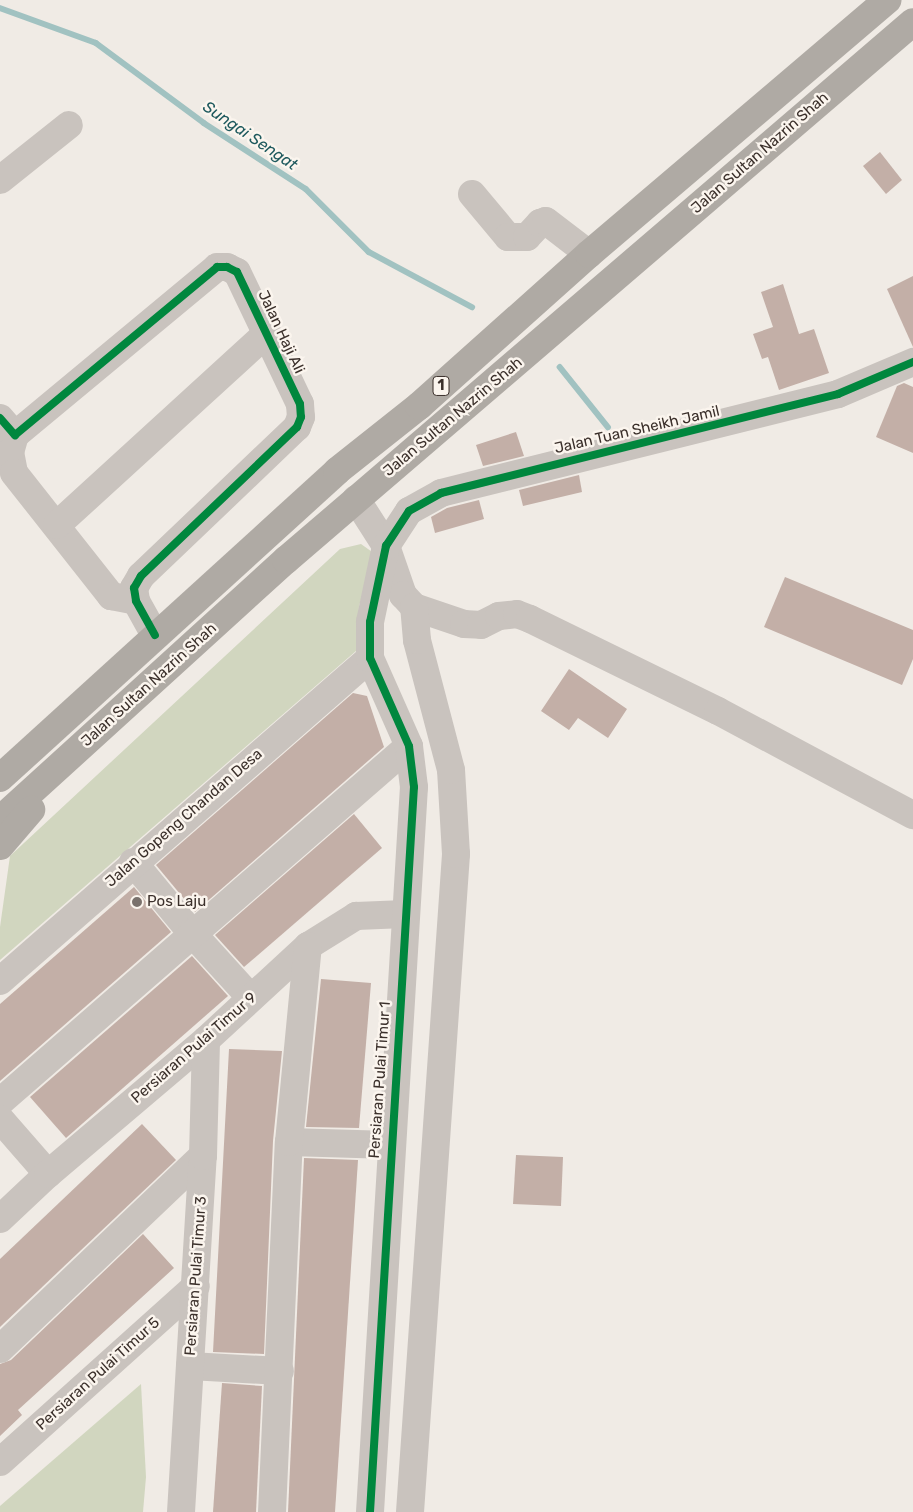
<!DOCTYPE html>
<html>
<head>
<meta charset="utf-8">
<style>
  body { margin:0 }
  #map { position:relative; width:913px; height:1512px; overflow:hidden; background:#f0ebe5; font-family:Rubik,sans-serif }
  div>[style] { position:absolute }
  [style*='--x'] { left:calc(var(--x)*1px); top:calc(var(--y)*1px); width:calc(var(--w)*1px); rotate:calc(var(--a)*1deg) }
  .green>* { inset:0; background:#d1d6bf }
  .stream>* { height:5.5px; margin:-2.75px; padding:0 2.75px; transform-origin:2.75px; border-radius:2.75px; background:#a1c2c1 }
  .building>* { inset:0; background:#c3afa7 }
  .minor>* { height:28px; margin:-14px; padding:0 14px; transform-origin:14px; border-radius:14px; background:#c9c3be }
  .highway>* { height:28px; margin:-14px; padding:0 14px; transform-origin:14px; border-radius:14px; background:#afaaa4 }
  .cycleway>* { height:8px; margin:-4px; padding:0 4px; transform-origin:4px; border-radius:4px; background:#00873e }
  .dots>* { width:14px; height:14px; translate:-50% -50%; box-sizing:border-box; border:2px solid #fbf5ee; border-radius:50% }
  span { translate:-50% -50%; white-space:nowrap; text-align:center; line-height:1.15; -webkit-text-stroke:5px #fbf5ee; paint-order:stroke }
  .shield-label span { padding:1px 4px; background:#fbf5ee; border:1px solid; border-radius:4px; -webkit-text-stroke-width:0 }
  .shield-label { font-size:14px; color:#3b302b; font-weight:700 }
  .street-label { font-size:15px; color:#3b302b }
  .poi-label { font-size:15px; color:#3b302b }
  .left { translate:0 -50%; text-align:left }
  .water-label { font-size:16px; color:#1f5a5e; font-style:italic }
</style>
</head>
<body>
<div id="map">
  <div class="green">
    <i style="clip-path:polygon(361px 544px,375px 554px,359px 606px,356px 651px,0 960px,0 927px,10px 856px,340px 549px)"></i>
    <i style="clip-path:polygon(141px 1384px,146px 1477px,143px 1512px,0 1512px,0 1506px)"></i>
  </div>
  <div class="stream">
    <i style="--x:0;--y:8;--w:102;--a:20"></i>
    <i style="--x:96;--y:43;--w:134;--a:36.5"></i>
    <i style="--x:204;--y:123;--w:121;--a:32.9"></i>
    <i style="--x:306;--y:189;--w:89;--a:45"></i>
    <i style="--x:369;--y:252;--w:117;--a:28.1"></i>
    <i style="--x:560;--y:367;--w:77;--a:51.3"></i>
  </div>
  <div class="building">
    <i style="clip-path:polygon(880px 152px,902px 180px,886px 194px,863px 166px)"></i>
    <i style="clip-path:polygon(913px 276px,913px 347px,887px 289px)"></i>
    <i style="clip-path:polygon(783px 284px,799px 334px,814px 329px,829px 373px,779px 390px,768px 357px,762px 359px,753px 334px,773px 327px,761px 292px)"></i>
    <i style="clip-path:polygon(904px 383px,913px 387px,913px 453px,876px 437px,897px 386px)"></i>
    <i style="clip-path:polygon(516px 432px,524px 456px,483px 466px,476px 445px)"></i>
    <i style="clip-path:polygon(579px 475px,582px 492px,523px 506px,519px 490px)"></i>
    <i style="clip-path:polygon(479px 500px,484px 519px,435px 533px,431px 517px,447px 508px)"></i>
    <i style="clip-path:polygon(785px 577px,913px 630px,913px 659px,902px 685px,764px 627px)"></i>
    <i style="clip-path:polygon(569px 669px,627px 709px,608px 738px,578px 718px,569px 730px,541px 711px)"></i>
    <i style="clip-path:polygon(353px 693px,367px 696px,384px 747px,195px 912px,156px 865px)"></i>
    <i style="clip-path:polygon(354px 814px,382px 848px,244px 967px,215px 935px)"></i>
    <i style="clip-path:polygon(134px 887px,171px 932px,0 1081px,0 1004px)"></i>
    <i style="clip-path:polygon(192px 956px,228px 996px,66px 1138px,30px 1097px)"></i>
    <i style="clip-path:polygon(321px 979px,371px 983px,359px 1128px,306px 1127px)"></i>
    <i style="clip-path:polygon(229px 1049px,282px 1051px,273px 1141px,264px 1354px,213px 1352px)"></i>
    <i style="clip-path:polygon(142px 1124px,176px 1160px,0 1327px,0 1259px)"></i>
    <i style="clip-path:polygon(516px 1155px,563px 1157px,561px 1206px,513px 1204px)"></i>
    <i style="clip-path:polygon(304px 1158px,358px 1160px,335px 1512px,288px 1512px)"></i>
    <i style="clip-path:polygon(143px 1234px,174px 1268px,18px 1410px,22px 1415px,0 1436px,0 1364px,11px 1360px)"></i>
    <i style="clip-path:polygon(222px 1383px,262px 1386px,256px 1512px,213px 1512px)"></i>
  </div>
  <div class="minor">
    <i style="--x:0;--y:180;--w:88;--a:-38.6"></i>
    <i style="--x:472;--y:194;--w:56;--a:50.1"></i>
    <i style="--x:508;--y:237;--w:19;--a:0"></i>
    <i style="--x:527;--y:237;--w:19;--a:-47"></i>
    <i style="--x:540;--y:223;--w:6;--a:-18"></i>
    <i style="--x:546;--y:221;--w:54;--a:37.5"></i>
    <i style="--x:0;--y:418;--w:23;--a:49"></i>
    <i style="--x:15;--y:435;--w:263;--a:-39.7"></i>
    <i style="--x:217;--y:267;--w:10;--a:0"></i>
    <i style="--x:227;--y:267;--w:11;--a:27"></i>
    <i style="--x:237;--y:272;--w:146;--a:64.5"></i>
    <i style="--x:300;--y:404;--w:13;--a:86"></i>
    <i style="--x:301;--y:417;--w:11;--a:112"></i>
    <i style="--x:297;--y:427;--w:216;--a:136.3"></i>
    <i style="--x:141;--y:576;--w:14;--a:120"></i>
    <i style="--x:134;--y:588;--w:13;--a:81"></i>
    <i style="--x:136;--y:601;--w:39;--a:61"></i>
    <i style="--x:15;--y:435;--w:18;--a:106"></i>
    <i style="--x:10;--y:452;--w:21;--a:79"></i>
    <i style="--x:14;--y:473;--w:157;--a:51.7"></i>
    <i style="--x:111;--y:596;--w:25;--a:11"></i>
    <i style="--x:356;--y:499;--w:56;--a:57.4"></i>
    <i style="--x:386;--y:546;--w:52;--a:70.9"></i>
    <i style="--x:403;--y:595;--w:16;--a:47"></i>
    <i style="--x:414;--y:607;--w:53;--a:18.8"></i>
    <i style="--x:464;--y:624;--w:17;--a:3"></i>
    <i style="--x:481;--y:625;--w:20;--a:-27"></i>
    <i style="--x:499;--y:616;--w:18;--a:-6"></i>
    <i style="--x:517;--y:614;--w:14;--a:21"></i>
    <i style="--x:530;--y:619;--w:209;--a:26.1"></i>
    <i style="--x:718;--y:711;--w:221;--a:28.1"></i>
    <i style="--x:57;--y:525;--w:285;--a:-42.4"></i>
    <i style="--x:133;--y:862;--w:91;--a:50.4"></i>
    <i style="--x:191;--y:932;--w:89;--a:47.7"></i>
    <i style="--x:0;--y:981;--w:491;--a:-41.1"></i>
    <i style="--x:0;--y:1102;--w:542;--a:-41.04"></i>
    <i style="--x:0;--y:1119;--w:73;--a:48.9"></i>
    <i style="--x:289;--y:1142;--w:101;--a:1.7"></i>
    <i style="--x:0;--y:1219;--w:66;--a:-43.2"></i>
    <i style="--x:48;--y:1174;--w:207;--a:-40.3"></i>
    <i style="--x:206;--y:1040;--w:139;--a:-42.7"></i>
    <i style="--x:308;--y:946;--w:57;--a:-32"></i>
    <i style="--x:356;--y:916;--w:49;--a:-2.3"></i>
    <i style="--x:0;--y:1349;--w:280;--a:-43.6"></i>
    <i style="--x:190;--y:1366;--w:90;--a:3.2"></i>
    <i style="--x:0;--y:1462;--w:263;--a:-41.9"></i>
    <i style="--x:181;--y:1512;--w:357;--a:-86.5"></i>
    <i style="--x:203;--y:1156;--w:116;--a:-88.5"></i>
    <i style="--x:272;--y:1512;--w:370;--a:-87.4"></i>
    <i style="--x:289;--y:1142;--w:197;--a:-84.5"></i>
    <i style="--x:370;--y:1512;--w:726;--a:-86.53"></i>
    <i style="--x:414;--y:787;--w:41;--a:-97"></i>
    <i style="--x:409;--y:746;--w:96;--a:-113.9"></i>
    <i style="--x:370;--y:658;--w:36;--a:-90"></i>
    <i style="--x:370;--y:622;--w:78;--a:-78.1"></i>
    <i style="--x:386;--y:546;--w:42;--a:-56.7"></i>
    <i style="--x:409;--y:511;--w:37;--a:-29"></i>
    <i style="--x:441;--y:493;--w:409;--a:-14"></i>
    <i style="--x:838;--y:394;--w:82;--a:-23.1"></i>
    <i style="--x:410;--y:1512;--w:660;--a:-86"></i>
    <i style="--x:456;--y:854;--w:84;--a:-93.4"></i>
    <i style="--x:451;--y:770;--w:134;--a:-104.7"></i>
    <i style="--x:417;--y:640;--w:33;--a:-95"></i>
  </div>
  <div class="highway">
    <i style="--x:0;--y:778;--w:456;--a:-42.3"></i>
    <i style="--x:337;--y:471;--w:105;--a:-38.4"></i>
    <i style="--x:419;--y:406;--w:228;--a:-41.8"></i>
    <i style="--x:589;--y:254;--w:392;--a:-40.4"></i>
    <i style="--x:0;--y:820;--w:387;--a:-42.3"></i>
    <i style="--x:286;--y:560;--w:826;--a:-40.63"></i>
    <i style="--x:0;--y:846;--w:48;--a:-49.3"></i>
  </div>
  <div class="cycleway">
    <i style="--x:0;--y:418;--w:23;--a:49"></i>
    <i style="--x:15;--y:435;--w:263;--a:-39.7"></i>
    <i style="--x:217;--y:267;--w:10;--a:0"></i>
    <i style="--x:227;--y:267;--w:11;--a:27"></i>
    <i style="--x:237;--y:272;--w:146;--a:64.5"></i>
    <i style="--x:300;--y:404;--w:13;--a:86"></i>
    <i style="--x:301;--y:417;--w:11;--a:112"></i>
    <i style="--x:297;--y:427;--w:216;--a:136.3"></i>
    <i style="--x:141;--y:576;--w:14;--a:120"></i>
    <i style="--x:134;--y:588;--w:13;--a:81"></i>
    <i style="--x:136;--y:601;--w:39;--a:61"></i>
    <i style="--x:370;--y:1512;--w:726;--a:-86.53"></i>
    <i style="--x:414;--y:787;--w:41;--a:-97"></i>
    <i style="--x:409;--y:746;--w:96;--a:-113.9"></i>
    <i style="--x:370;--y:658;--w:36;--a:-90"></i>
    <i style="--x:370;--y:622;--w:78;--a:-78.1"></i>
    <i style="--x:386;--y:546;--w:42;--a:-56.7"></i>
    <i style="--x:409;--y:511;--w:37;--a:-29"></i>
    <i style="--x:441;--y:493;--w:409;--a:-14"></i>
    <i style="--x:838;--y:394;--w:82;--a:-23.1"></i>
  </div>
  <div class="dots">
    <i style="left:137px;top:902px;background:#7a716c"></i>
  </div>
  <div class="shield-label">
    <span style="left:441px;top:386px">1</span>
  </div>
  <div class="street-label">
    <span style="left:760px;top:153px;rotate:-41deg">Jalan Sultan Nazrin Shah</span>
    <span style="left:281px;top:332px;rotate:65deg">Jalan Haji Ali</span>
    <span style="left:453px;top:417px;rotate:-40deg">Jalan Sultan Nazrin Shah</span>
    <span style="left:637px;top:430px;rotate:-13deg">Jalan Tuan Sheikh Jamil</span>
    <span style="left:149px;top:685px;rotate:-42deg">Jalan Sultan Nazrin Shah</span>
    <span style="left:184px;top:818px;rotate:-41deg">Jalan Gopeng Chandan Desa</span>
    <span style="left:194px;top:1048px;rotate:-41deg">Persiaran Pulai Timur 9</span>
    <span style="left:380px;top:1080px;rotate:-86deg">Persiaran Pulai Timur 1</span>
    <span style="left:196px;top:1276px;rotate:-86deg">Persiaran Pulai Timur 3</span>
    <span style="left:98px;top:1374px;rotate:-42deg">Persiaran Pulai Timur 5</span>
  </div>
  <div class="poi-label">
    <span class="left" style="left:147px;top:902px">Pos Laju</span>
  </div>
  <div class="water-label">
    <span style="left:250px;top:136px;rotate:34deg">Sungai Sengat</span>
  </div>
</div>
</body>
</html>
